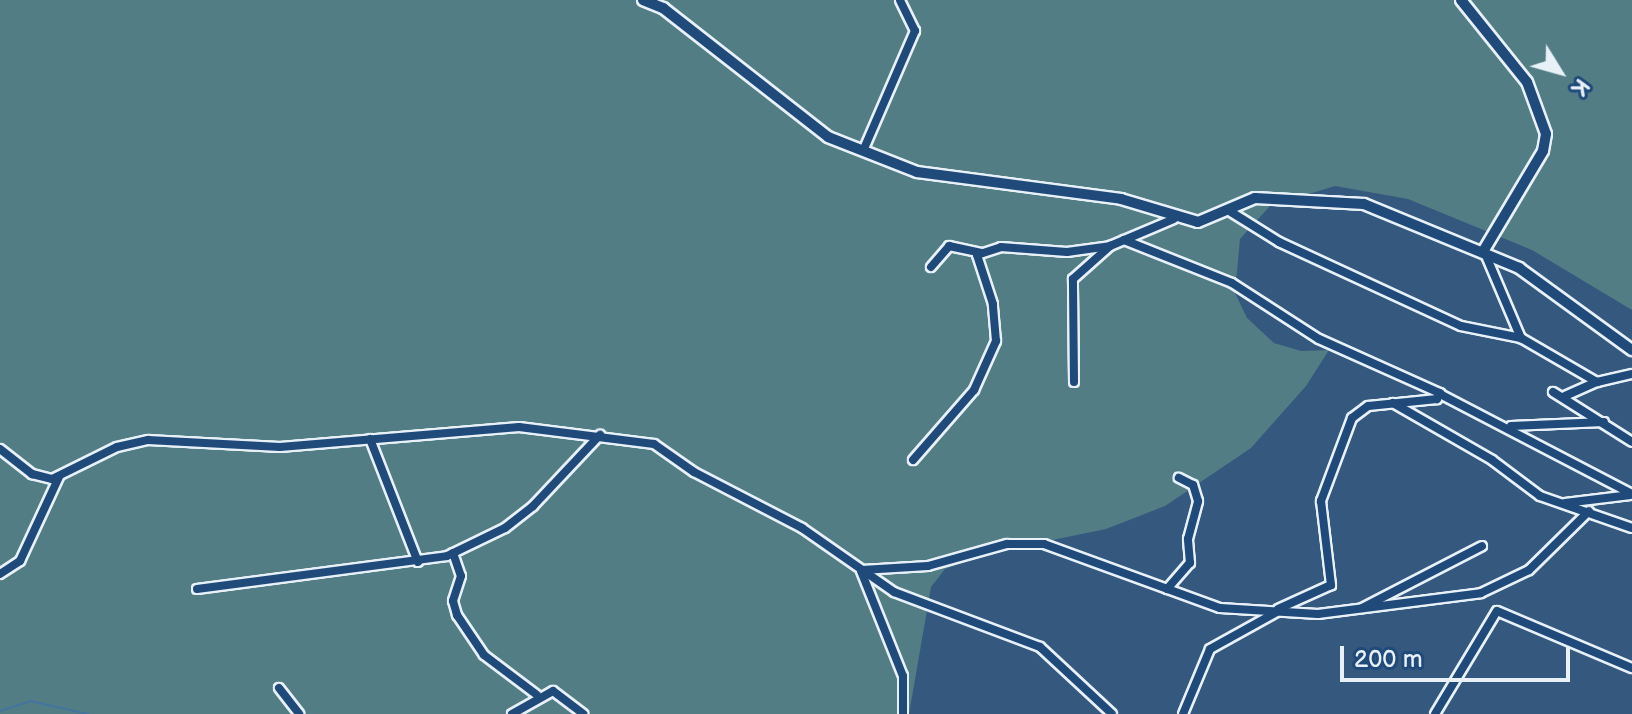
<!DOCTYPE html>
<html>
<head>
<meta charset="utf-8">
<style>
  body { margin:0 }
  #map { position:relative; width:1632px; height:714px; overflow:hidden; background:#35587e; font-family:"Balsamiq Sans",sans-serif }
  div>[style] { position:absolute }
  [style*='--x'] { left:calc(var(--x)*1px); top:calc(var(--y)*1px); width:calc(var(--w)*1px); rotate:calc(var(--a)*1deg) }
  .green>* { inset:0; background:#537d85 }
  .stream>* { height:2px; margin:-1px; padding:0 1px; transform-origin:1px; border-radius:1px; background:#42749f }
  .roads { filter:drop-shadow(2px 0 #e8f1f8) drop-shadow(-2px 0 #e8f1f8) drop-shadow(0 2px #e8f1f8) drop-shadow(0 -2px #e8f1f8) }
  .minor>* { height:8px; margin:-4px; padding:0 4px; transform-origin:4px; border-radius:4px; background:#1f4a7a }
  .tertiary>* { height:10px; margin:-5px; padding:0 5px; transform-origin:5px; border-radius:5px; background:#1f4a7a }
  span { translate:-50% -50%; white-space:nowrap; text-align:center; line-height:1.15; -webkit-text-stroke:6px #1f4a7a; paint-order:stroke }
  .north { position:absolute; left:1520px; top:32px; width:80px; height:80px; -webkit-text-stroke:6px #1f4a7a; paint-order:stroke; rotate:127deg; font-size:22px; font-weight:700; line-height:32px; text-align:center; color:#e8f1f8 }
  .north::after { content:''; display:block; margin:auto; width:28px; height:36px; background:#e8f1f8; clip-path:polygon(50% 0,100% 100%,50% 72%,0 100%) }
  .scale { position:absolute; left:1340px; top:646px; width:230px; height:36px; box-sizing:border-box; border:4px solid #e8f1f8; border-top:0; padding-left:10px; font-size:24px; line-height:28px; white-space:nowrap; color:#e8f1f8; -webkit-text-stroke:6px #1f4a7a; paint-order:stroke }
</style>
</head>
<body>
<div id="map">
  <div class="green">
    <i style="clip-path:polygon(0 0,1632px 0,1632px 310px,1532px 250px,1408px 199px,1335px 186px,1270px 206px,1240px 239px,1235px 293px,1247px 318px,1274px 343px,1301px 351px,1329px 350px,1306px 386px,1251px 448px,1165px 506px,1106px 529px,990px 553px,945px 569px,931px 587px,909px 714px,0 714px)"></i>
  </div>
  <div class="stream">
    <i style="--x:0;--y:711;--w:32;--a:-18"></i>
    <i style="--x:30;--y:701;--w:59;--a:12.6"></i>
  </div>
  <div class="roads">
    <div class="minor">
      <i style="--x:863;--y:151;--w:131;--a:-66.6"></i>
      <i style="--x:915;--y:31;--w:34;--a:-116"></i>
      <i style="--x:1231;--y:212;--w:57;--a:32"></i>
      <i style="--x:1279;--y:242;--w:200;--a:24.8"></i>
      <i style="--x:1461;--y:326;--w:61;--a:11.3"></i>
      <i style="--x:1521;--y:338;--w:88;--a:30.1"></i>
      <i style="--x:1597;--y:382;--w:36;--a:-13"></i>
      <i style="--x:1124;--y:240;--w:116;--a:21.7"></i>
      <i style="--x:1232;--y:283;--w:103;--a:32.8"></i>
      <i style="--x:1319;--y:339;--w:133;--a:24.1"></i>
      <i style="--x:1440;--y:393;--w:7;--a:117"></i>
      <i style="--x:1437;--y:399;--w:69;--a:174.2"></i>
      <i style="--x:1368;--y:406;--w:20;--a:143"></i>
      <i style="--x:1352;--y:418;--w:89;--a:110.5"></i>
      <i style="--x:1321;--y:501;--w:85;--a:83.2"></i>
      <i style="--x:1331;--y:585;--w:58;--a:155.6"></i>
      <i style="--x:1484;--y:251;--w:95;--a:67"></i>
      <i style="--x:931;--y:267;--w:28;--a:-49"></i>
      <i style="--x:949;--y:246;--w:33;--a:12"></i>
      <i style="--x:1074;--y:382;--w:103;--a:-90.6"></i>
      <i style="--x:1073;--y:279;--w:50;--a:-41.7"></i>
      <i style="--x:1110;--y:246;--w:69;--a:-22.9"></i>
      <i style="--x:1553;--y:392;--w:93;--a:32.3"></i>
      <i style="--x:1440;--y:394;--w:216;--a:27.5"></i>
      <i style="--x:1565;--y:396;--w:35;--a:-24"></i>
      <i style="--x:1393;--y:403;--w:114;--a:29.9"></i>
      <i style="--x:1492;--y:460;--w:60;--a:36.9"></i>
      <i style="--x:1540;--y:496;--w:97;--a:19.2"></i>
      <i style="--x:1511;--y:426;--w:93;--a:-2.5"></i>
      <i style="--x:370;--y:439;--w:132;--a:68.7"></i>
      <i style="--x:0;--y:449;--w:41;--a:38"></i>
      <i style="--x:32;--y:474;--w:21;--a:14"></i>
      <i style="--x:52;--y:479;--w:72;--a:-26.2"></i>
      <i style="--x:117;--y:447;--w:32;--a:-13"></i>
      <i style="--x:148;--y:440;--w:132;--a:3"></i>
      <i style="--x:280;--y:447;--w:240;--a:-4.8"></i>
      <i style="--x:519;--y:427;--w:136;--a:7.2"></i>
      <i style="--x:654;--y:444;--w:49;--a:35"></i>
      <i style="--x:694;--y:472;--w:122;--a:27.4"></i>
      <i style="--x:802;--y:528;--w:112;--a:34.8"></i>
      <i style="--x:894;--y:592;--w:156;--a:20.6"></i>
      <i style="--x:1040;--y:647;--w:98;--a:42.9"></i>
      <i style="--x:913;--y:460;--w:93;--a:-48.9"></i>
      <i style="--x:974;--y:390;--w:54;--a:-65.8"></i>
      <i style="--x:996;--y:341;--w:37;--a:-95"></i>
      <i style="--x:993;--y:304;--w:52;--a:-108.1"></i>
      <i style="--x:977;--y:255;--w:25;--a:-18"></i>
      <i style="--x:1001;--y:247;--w:66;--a:4.3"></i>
      <i style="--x:1067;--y:252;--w:43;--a:-7.9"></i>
      <i style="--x:1565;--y:503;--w:66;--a:-6.9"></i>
      <i style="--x:453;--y:553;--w:24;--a:71"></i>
      <i style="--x:461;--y:576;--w:26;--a:108"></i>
      <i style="--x:453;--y:601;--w:15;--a:74"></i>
      <i style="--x:457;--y:615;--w:48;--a:56"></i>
      <i style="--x:484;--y:655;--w:66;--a:37"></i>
      <i style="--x:862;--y:570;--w:66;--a:-3.5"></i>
      <i style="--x:928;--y:566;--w:82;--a:-15.6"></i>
      <i style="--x:1007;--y:544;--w:37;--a:0"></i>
      <i style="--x:1044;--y:544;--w:187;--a:20"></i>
      <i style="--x:1220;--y:608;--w:98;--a:3.5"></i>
      <i style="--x:1318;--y:614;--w:164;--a:-7.3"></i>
      <i style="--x:1481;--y:593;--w:53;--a:-25.6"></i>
      <i style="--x:1529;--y:570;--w:84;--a:-44.5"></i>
      <i style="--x:861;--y:571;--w:113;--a:68.2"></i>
      <i style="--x:903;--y:676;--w:38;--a:90"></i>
      <i style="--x:0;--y:574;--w:24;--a:-33"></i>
      <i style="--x:20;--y:561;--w:93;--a:-65.1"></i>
      <i style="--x:197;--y:589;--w:252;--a:-7.5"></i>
      <i style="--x:447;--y:556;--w:64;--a:-25.8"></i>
      <i style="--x:505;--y:528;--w:36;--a:-38"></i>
      <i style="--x:533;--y:506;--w:98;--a:-46.7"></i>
      <i style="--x:1167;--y:589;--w:35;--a:-49"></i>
      <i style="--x:1190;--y:563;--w:24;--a:-95"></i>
      <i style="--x:1188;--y:539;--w:39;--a:-75"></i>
      <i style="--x:1198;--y:501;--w:17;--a:-107"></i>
      <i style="--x:1193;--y:485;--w:16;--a:-153"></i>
      <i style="--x:1362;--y:608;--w:135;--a:-27.3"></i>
      <i style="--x:279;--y:688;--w:33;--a:52"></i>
      <i style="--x:512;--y:714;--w:47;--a:-29.3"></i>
      <i style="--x:553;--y:691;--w:38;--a:37"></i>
      <i style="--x:1183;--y:714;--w:70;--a:-67.4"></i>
      <i style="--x:1210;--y:649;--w:77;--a:-28.9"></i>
      <i style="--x:1435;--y:714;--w:120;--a:-59"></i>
      <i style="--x:1497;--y:611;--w:147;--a:22.9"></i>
    </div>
    <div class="tertiary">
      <i style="--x:643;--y:0;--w:22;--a:22"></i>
      <i style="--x:663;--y:8;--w:209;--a:38"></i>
      <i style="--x:828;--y:137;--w:96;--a:21.5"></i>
      <i style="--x:917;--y:172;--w:206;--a:7.5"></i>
      <i style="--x:1121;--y:199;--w:80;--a:16.6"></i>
      <i style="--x:1198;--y:222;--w:62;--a:-22.8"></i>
      <i style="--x:1255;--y:198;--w:109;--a:3.2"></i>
      <i style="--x:1364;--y:204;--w:168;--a:22.4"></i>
      <i style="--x:1519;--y:268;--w:140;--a:36"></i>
      <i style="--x:1461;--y:0;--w:105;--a:51.2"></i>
      <i style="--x:1527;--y:82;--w:55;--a:69.9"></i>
      <i style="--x:1546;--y:134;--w:17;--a:100"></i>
      <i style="--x:1543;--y:151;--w:115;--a:120.8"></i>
    </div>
  </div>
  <div class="north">K</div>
  <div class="scale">200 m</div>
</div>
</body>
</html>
